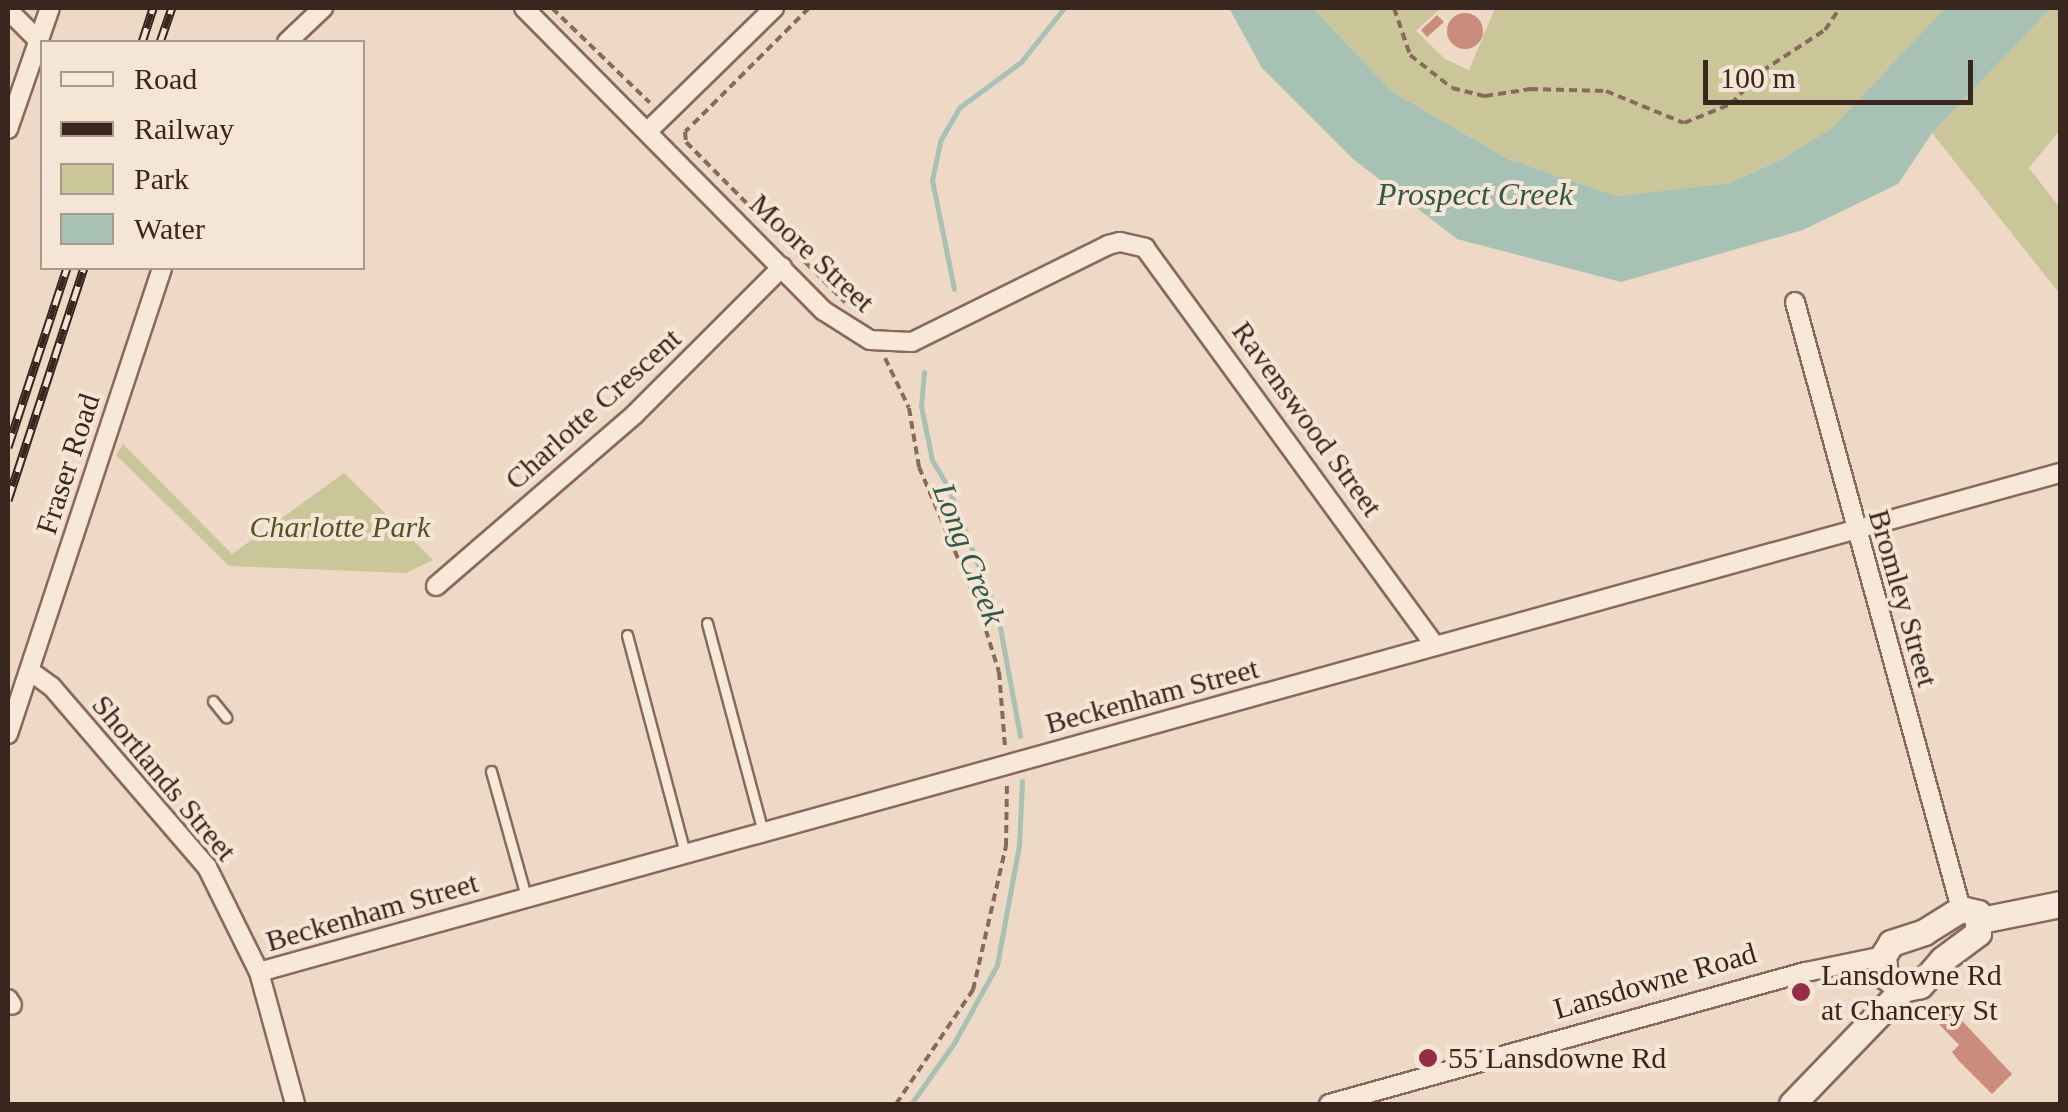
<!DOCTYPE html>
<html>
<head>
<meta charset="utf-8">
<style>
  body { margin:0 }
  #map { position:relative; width:2068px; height:1112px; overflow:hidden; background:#edd9c6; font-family:Georgia,serif }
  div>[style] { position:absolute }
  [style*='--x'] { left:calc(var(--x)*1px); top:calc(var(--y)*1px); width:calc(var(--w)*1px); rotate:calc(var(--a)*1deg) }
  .green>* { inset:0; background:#cbc69a }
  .water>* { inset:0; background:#a7c1b4 }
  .stream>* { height:5px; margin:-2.5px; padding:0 2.5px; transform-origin:2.5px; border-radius:2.5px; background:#a7c1b4 }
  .building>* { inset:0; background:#ca8d7d }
  .round { border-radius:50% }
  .path>* { height:4px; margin-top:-2px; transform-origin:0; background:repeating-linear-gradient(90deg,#886a5c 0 8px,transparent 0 13px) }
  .roads { filter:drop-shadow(2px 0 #886a5c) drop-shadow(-2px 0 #886a5c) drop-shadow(0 2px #886a5c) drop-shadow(0 -2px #886a5c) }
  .service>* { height:9px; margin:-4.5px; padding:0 4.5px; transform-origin:4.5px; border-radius:4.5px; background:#f8e8d9 }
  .minor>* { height:18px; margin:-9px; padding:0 9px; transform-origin:9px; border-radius:9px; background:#f8e8d9 }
  .secondary>* { height:25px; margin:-12.5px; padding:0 12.5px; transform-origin:12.5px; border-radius:12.5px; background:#f8e8d9 }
  .rail>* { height:9px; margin-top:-4.5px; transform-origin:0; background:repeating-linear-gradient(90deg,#f5e5d5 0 15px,#38261f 0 30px); box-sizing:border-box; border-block:2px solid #38261f }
  .dots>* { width:28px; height:28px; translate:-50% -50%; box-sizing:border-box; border:5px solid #f5e5d5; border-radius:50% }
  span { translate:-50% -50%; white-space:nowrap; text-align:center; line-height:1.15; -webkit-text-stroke:8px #f5e5d5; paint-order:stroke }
  .street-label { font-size:30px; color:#38261f }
  .park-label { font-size:30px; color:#525427; font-style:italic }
  .poi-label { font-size:30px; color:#38261f }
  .left { translate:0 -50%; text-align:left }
  .water-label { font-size:32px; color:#2f584d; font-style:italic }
  .frame { position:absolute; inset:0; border:10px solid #38261f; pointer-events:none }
  .legend { position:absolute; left:40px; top:40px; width:325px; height:230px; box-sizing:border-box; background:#f5e5d5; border:2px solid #a9998c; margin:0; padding:12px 18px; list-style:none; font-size:30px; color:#38261f }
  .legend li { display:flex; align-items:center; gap:20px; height:50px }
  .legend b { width:50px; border:2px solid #a9998c }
  .scale { position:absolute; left:1703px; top:60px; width:270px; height:45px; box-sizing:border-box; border:5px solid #38261f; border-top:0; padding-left:12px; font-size:30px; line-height:35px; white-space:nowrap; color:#38261f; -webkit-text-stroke:8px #f5e5d5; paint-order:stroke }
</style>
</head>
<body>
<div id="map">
  <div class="green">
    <i style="clip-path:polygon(1313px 8px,1441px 8px,1416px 31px,1445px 59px,1469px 70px,1495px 8px,1945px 8px,1832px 128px,1782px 159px,1730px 183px,1617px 196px,1508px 159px,1391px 91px)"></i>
    <i style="clip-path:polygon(2051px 8px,2060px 8px,2060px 130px,2029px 168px,2060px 208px,2060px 294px,1932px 133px)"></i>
    <i style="clip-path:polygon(123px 444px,232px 554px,344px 473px,433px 560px,406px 573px,229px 566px,116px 455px)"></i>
  </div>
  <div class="water">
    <i style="clip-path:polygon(1229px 8px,1313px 8px,1391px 91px,1508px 159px,1617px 196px,1730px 183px,1782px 159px,1832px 128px,1945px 8px,2051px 8px,1932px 133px,1898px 184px,1803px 230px,1621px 282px,1457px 239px,1353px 159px,1262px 68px)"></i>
  </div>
  <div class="stream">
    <i style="--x:954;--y:289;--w:111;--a:-101.4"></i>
    <i style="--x:932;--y:180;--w:40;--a:-78"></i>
    <i style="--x:940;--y:141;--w:39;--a:-60"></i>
    <i style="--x:960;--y:107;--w:76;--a:-36.4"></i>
    <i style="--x:1021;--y:62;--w:69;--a:-51.5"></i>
    <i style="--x:924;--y:372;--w:34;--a:95"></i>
    <i style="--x:921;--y:406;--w:55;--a:78.5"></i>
    <i style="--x:932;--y:460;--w:31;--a:59"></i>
    <i style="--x:948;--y:487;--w:139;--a:69"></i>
    <i style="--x:998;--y:617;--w:121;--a:79.5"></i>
    <i style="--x:911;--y:1104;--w:75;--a:-54.8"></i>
    <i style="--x:954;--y:1043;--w:89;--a:-61.1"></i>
    <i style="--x:997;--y:965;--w:122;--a:-79.6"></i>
    <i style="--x:1019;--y:845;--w:64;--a:-87.3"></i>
  </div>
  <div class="building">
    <i class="round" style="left:1447px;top:13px;width:36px;height:36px"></i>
    <i style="clip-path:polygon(1437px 15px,1444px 22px,1427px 37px,1421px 30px)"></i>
    <i style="clip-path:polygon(1951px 1009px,2012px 1074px,1992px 1094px,1959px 1061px,1952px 1052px,1959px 1045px,1937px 1022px)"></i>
  </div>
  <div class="path">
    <i style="--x:552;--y:8;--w:136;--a:44.1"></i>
    <i style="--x:809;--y:8;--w:175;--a:135"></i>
    <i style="--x:685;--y:132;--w:10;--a:84"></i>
    <i style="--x:686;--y:142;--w:226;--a:45.2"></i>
    <i style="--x:1394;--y:8;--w:50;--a:71.2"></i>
    <i style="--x:1410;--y:55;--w:53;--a:38.2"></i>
    <i style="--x:1452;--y:88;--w:34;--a:14"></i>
    <i style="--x:1485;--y:96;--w:46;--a:-8.8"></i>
    <i style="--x:1530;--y:89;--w:76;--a:1.5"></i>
    <i style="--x:1606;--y:91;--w:84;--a:22.3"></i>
    <i style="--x:1684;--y:123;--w:51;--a:-22"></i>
    <i style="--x:1731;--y:104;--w:45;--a:-46.8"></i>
    <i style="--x:1762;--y:71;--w:75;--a:-33.1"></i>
    <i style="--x:1825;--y:30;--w:27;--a:-56"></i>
    <i style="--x:885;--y:358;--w:55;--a:64.4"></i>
    <i style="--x:909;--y:408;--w:60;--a:80.4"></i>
    <i style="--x:919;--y:467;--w:150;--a:66.9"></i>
    <i style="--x:978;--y:605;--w:70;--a:72.6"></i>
    <i style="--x:999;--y:672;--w:75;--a:85.4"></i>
    <i style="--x:896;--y:1104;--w:138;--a:-56"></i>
    <i style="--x:973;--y:990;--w:148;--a:-77.1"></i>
    <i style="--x:1006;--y:846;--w:64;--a:-89.1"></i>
  </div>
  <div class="roads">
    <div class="service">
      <i style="--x:707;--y:623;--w:216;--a:75"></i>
      <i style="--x:627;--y:635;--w:226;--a:75.1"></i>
      <i style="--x:213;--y:701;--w:21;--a:51"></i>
      <i style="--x:491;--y:771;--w:130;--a:74.4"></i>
    </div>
    <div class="minor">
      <i style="--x:524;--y:8;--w:426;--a:45.3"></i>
      <i style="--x:824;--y:311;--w:54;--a:32.2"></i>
      <i style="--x:870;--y:340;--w:42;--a:2.7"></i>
      <i style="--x:912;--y:342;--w:219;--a:-26.3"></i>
      <i style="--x:1108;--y:245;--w:12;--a:-14"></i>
      <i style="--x:1120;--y:242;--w:26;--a:13"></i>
      <i style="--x:1145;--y:248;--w:492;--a:53.9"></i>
      <i style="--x:8;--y:10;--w:44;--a:45"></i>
      <i style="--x:287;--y:42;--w:50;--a:-43.4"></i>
      <i style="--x:8;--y:129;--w:128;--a:-70.9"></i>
      <i style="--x:648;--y:131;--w:176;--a:-44.3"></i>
      <i style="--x:1795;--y:302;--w:629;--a:74.7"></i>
      <i style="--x:436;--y:586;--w:263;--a:-40.8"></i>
      <i style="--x:635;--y:414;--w:208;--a:-45"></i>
      <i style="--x:30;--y:671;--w:27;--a:36"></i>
      <i style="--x:52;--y:687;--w:238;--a:49.3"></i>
      <i style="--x:207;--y:867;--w:117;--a:63.7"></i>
      <i style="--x:259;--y:972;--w:137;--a:74.7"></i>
      <i style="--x:8;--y:734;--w:491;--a:-71.7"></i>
      <i style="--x:259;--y:972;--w:1869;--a:-15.49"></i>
      <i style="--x:8;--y:999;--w:7;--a:56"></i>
      <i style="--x:1329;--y:1104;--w:495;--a:-15.5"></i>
      <i style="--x:1806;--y:972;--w:79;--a:-11.7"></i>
    </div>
    <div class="secondary">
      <i style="--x:1961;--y:909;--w:17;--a:13"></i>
      <i style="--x:1978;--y:913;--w:20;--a:90"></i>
      <i style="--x:1978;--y:933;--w:44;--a:143.4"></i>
      <i style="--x:1943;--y:959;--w:35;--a:131"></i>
      <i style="--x:1920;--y:985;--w:17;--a:167"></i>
      <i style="--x:1903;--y:989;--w:22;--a:-144"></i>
      <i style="--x:1885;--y:976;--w:20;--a:-96"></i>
      <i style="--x:1883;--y:956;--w:15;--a:-58"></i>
      <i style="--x:1891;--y:943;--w:35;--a:-18"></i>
      <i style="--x:1924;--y:932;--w:44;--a:-31.9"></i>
      <i style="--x:1981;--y:920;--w:81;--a:-11.4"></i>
      <i style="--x:1792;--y:1104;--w:160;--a:-46"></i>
    </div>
  </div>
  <div class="rail">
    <i style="--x:142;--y:42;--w:36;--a:-72"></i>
    <i style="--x:160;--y:42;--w:36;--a:-71"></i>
    <i style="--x:8;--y:447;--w:188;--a:-71.8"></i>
    <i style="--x:8;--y:500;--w:244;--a:-71.9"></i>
  </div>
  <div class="dots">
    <i style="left:1801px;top:992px;background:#952e44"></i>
    <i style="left:1428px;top:1058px;background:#952e44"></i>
  </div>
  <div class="street-label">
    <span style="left:812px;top:253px;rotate:43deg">Moore Street</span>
    <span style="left:593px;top:409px;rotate:-42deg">Charlotte Crescent</span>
    <span style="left:1307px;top:419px;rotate:54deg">Ravenswood Street</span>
    <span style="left:68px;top:464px;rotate:-72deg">Fraser Road</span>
    <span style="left:1903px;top:598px;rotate:74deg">Bromley Street</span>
    <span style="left:1152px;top:696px;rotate:-15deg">Beckenham Street</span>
    <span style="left:164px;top:778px;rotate:50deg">Shortlands Street</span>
    <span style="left:372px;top:912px;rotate:-16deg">Beckenham Street</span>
    <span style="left:1655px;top:981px;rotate:-16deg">Lansdowne Road</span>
  </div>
  <div class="park-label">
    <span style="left:340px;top:527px">Charlotte Park</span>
  </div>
  <div class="poi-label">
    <span class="left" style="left:1821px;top:992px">Lansdowne Rd<br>at Chancery St</span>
    <span class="left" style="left:1448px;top:1058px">55 Lansdowne Rd</span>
  </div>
  <div class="water-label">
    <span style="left:1475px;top:194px">Prospect Creek</span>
    <span style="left:969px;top:554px;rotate:69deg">Long Creek</span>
  </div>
  <div class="frame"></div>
  <ul class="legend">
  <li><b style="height:12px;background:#f8e8d9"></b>Road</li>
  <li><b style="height:12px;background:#38261f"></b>Railway</li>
  <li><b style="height:28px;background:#cbc69a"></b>Park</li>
  <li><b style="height:28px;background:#a7c1b4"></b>Water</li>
  </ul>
  <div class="scale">100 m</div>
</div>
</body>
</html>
